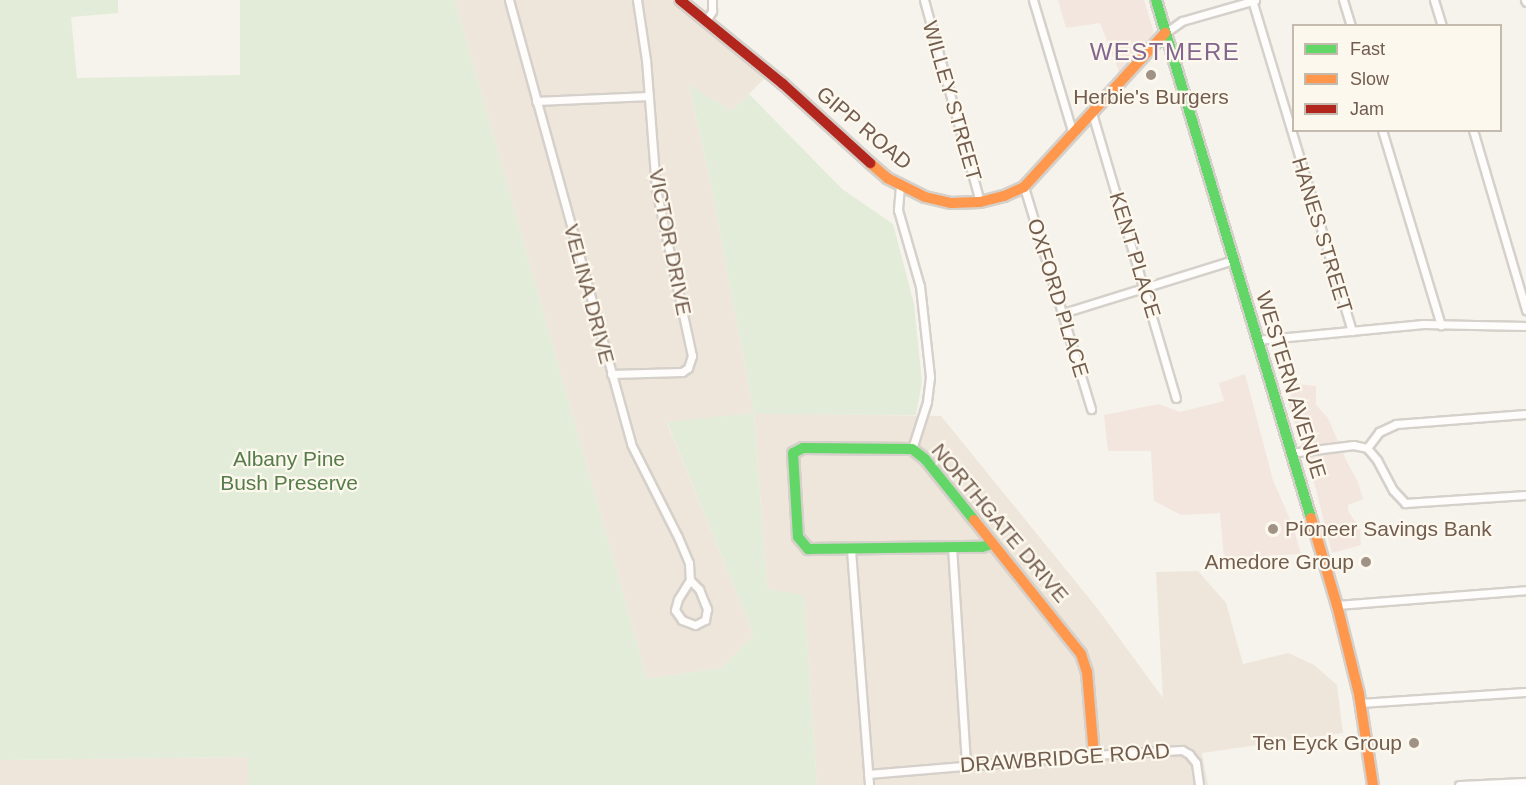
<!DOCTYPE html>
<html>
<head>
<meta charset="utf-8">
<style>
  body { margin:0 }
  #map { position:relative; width:1526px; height:785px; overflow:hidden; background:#f6f3ec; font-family:Arial,sans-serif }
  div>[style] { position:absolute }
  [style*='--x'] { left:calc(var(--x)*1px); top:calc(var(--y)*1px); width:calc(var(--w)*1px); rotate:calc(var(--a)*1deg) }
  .residential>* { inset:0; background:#eee6da }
  .commercial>* { inset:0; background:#f3e6de }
  .green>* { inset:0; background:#e2ecd8 }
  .roads { filter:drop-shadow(2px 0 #d5d0ca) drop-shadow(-2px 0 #d5d0ca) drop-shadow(0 2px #d5d0ca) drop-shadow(0 -2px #d5d0ca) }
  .street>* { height:7px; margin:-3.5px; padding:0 3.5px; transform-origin:3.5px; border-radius:3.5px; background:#fefdfc }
  .fast>* { height:10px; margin:-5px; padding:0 5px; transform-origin:5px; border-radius:5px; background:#63d668 }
  .slow>* { height:10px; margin:-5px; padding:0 5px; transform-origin:5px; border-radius:5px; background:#ff974d }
  .jam>* { height:10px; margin:-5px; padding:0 5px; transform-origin:5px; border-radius:5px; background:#b3261e }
  .dots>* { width:16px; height:16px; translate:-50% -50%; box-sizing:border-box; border:3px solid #fdf8ee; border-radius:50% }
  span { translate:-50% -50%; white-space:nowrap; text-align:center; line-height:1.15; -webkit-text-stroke:4.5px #fdf8ee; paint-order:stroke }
  .poi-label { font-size:21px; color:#725d4e }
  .left { translate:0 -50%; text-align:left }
  .right { translate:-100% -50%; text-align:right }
  .street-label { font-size:21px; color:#725d4e }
  .park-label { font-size:21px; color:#567c4a }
  .quarter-label { font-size:24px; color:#83668e; letter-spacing:1.5px }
  .legend { position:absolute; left:1292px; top:24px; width:210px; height:108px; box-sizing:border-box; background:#fdf8ee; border:2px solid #c5baae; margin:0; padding:8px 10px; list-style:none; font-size:18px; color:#725d4e }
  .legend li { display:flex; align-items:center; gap:12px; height:30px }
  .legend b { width:30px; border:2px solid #c5baae }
</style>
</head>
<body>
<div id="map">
  <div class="residential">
    <i style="clip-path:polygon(455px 0,672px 0,766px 77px,732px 111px,689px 86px,710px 179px,754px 413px,941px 416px,1097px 608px,1163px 698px,1156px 572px,1198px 571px,1226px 603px,1243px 664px,1288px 653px,1314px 665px,1337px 685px,1343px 733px,1202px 753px,1208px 785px,817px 785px,804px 596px,767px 589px,754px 413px,667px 423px,754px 635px,722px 668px,647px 679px)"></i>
    <i style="clip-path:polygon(249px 757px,249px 785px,0 785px,0 760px)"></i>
  </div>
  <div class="commercial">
    <i style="clip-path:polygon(1058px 0,1144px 0,1153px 29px,1153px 38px,1126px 69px,1119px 72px,1100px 23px,1066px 28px)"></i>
    <i style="clip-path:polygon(1245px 374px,1273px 480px,1293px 526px,1301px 554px,1224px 558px,1220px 513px,1181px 515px,1154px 501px,1151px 451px,1108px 451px,1104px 415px,1159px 404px,1180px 412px,1224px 401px,1219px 383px)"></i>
    <i style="clip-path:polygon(1296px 384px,1316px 386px,1316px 405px,1328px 418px,1346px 460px,1358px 482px,1363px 499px,1348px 505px,1348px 511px,1360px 529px,1361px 545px,1332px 553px,1315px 486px,1288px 402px)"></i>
  </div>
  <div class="green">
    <i style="clip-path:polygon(0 0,118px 0,118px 13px,71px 17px,77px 78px,240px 75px,240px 0,455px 0,647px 679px,722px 668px,754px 635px,667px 422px,754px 413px,710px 179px,689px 85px,732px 111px,749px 94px,842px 189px,893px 224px,914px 304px,922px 382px,916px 415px,754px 414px,767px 589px,804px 595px,817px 785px,249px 785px,248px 757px,0 760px)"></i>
  </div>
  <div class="roads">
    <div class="street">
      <i style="--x:509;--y:0;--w:460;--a:74.6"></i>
      <i style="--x:631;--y:444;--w:104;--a:63.2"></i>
      <i style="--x:678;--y:537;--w:28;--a:67"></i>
      <i style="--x:689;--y:563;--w:17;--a:87"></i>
      <i style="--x:924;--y:0;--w:210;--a:74.5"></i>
      <i style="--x:1033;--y:0;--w:140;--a:73.4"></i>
      <i style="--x:1252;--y:0;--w:346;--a:73.2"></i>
      <i style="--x:1343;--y:0;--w:27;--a:73"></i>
      <i style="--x:1434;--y:0;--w:27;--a:73"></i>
      <i style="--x:1525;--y:0;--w:2;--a:63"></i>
      <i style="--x:706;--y:21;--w:12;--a:-59"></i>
      <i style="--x:712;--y:11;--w:11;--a:-90"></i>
      <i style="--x:1165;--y:33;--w:21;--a:-35"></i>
      <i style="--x:1182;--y:21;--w:76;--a:-16"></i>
      <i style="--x:536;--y:101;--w:113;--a:-2.5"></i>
      <i style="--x:1092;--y:113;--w:297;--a:73.6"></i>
      <i style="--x:1382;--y:130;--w:204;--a:73.2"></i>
      <i style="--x:1473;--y:130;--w:188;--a:73.6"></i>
      <i style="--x:900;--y:186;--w:24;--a:95"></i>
      <i style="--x:898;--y:210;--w:79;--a:73.9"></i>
      <i style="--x:920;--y:286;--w:92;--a:83.7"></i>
      <i style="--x:930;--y:377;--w:25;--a:97"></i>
      <i style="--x:927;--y:402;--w:49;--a:107.7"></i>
      <i style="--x:1024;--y:187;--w:232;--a:73.2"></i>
      <i style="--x:1063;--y:313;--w:178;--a:-17.3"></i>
      <i style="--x:1257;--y:340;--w:167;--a:-5.5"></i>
      <i style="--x:1423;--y:324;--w:103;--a:1.1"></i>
      <i style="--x:611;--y:374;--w:71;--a:-1.6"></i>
      <i style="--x:682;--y:372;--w:7;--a:-34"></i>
      <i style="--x:688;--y:368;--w:13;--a:-72"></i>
      <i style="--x:692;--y:356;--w:171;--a:-102.2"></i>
      <i style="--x:656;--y:189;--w:129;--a:-94.4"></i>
      <i style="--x:646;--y:60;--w:61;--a:-98.5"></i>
      <i style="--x:1367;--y:448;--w:20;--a:-53"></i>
      <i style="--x:1379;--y:432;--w:19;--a:-25"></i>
      <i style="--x:1396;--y:424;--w:130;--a:-4.4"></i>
      <i style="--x:1290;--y:453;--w:64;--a:-7.2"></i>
      <i style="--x:1353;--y:445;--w:14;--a:12"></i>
      <i style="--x:1367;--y:448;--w:16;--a:50"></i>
      <i style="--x:1377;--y:460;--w:34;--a:62"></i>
      <i style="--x:1393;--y:490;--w:18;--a:47"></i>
      <i style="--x:1405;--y:503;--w:121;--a:-3.8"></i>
      <i style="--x:952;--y:547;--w:218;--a:86.3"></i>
      <i style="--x:851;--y:550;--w:236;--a:85.6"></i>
      <i style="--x:690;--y:580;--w:13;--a:45"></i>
      <i style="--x:699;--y:589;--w:22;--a:68"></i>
      <i style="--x:707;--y:609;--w:11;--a:100"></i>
      <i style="--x:705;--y:620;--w:11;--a:153"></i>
      <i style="--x:695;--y:625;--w:14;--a:-159"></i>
      <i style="--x:682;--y:620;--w:12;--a:-125"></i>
      <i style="--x:675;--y:610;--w:11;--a:-75"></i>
      <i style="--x:678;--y:599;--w:22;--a:-58"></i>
      <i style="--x:1337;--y:605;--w:190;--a:-4.5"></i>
      <i style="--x:1360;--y:703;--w:166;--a:-3.8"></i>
      <i style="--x:868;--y:774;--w:227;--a:-4.8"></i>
      <i style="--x:1094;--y:755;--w:88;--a:-3.3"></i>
      <i style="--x:1182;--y:750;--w:8;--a:30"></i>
      <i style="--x:1189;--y:754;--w:11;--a:52"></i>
      <i style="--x:1196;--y:763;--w:22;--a:82"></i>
      <i style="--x:1459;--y:785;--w:67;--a:-2.6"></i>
    </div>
    <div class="fast">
      <i style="--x:1156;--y:0;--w:541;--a:73.34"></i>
      <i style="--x:974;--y:520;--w:78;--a:-128.8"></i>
      <i style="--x:925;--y:459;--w:16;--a:-142"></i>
      <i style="--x:912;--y:449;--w:109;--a:-179.5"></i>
      <i style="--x:803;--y:448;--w:11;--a:153"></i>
      <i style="--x:793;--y:453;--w:84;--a:86.6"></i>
      <i style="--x:798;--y:537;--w:16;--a:50"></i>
      <i style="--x:808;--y:549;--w:174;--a:-0.7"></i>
      <i style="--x:982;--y:547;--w:10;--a:-17"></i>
    </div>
    <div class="slow">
      <i style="--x:870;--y:163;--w:23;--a:41"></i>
      <i style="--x:887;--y:178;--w:42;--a:26.6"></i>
      <i style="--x:925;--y:197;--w:27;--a:13"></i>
      <i style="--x:951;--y:203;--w:29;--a:-2"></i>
      <i style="--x:980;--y:202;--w:25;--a:-14"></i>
      <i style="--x:1004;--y:196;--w:22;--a:-24"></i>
      <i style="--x:1024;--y:187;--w:209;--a:-47.5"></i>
      <i style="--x:1311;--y:518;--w:91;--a:73.4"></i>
      <i style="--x:1337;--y:605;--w:92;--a:76.1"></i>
      <i style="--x:1359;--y:694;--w:92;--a:81.3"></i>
      <i style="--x:974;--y:520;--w:171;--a:51.4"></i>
      <i style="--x:1081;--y:654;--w:19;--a:72"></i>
      <i style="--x:1087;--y:672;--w:83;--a:85.2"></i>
    </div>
    <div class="jam">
      <i style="--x:680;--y:0;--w:133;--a:39.2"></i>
      <i style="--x:783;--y:84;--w:118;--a:42.2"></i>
    </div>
  </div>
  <div class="dots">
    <i style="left:1151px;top:75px;background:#a09285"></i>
    <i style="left:1273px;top:529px;background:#a09285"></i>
    <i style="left:1366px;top:562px;background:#a09285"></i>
    <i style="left:1414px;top:743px;background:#a09285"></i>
  </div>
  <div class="poi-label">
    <span style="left:1151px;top:97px">Herbie's Burgers</span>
    <span class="left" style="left:1285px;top:529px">Pioneer Savings Bank</span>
    <span class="right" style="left:1354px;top:562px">Amedore Group</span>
    <span class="right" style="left:1402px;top:743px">Ten Eyck Group</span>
  </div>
  <div class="street-label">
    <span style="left:952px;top:101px;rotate:74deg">WILLEY STREET</span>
    <span style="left:864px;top:128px;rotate:40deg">GIPP ROAD</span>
    <span style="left:1322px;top:235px;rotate:73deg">HANES STREET</span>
    <span style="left:670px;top:242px;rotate:79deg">VICTOR DRIVE</span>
    <span style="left:1135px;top:255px;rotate:73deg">KENT PLACE</span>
    <span style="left:589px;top:294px;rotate:75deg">VELINA DRIVE</span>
    <span style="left:1058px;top:298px;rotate:73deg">OXFORD PLACE</span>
    <span style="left:1291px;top:385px;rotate:73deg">WESTERN AVENUE</span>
    <span style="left:1000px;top:523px;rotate:50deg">NORTHGATE DRIVE</span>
    <span style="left:1065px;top:758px;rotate:-4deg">DRAWBRIDGE ROAD</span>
  </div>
  <div class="park-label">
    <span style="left:289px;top:471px">Albany Pine<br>Bush Preserve</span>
  </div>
  <div class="quarter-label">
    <span style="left:1165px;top:52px">WESTMERE</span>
  </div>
  <ul class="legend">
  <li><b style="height:8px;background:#63d668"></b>Fast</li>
  <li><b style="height:8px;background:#ff974d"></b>Slow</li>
  <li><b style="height:8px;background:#b3261e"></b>Jam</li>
  </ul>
</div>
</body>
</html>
